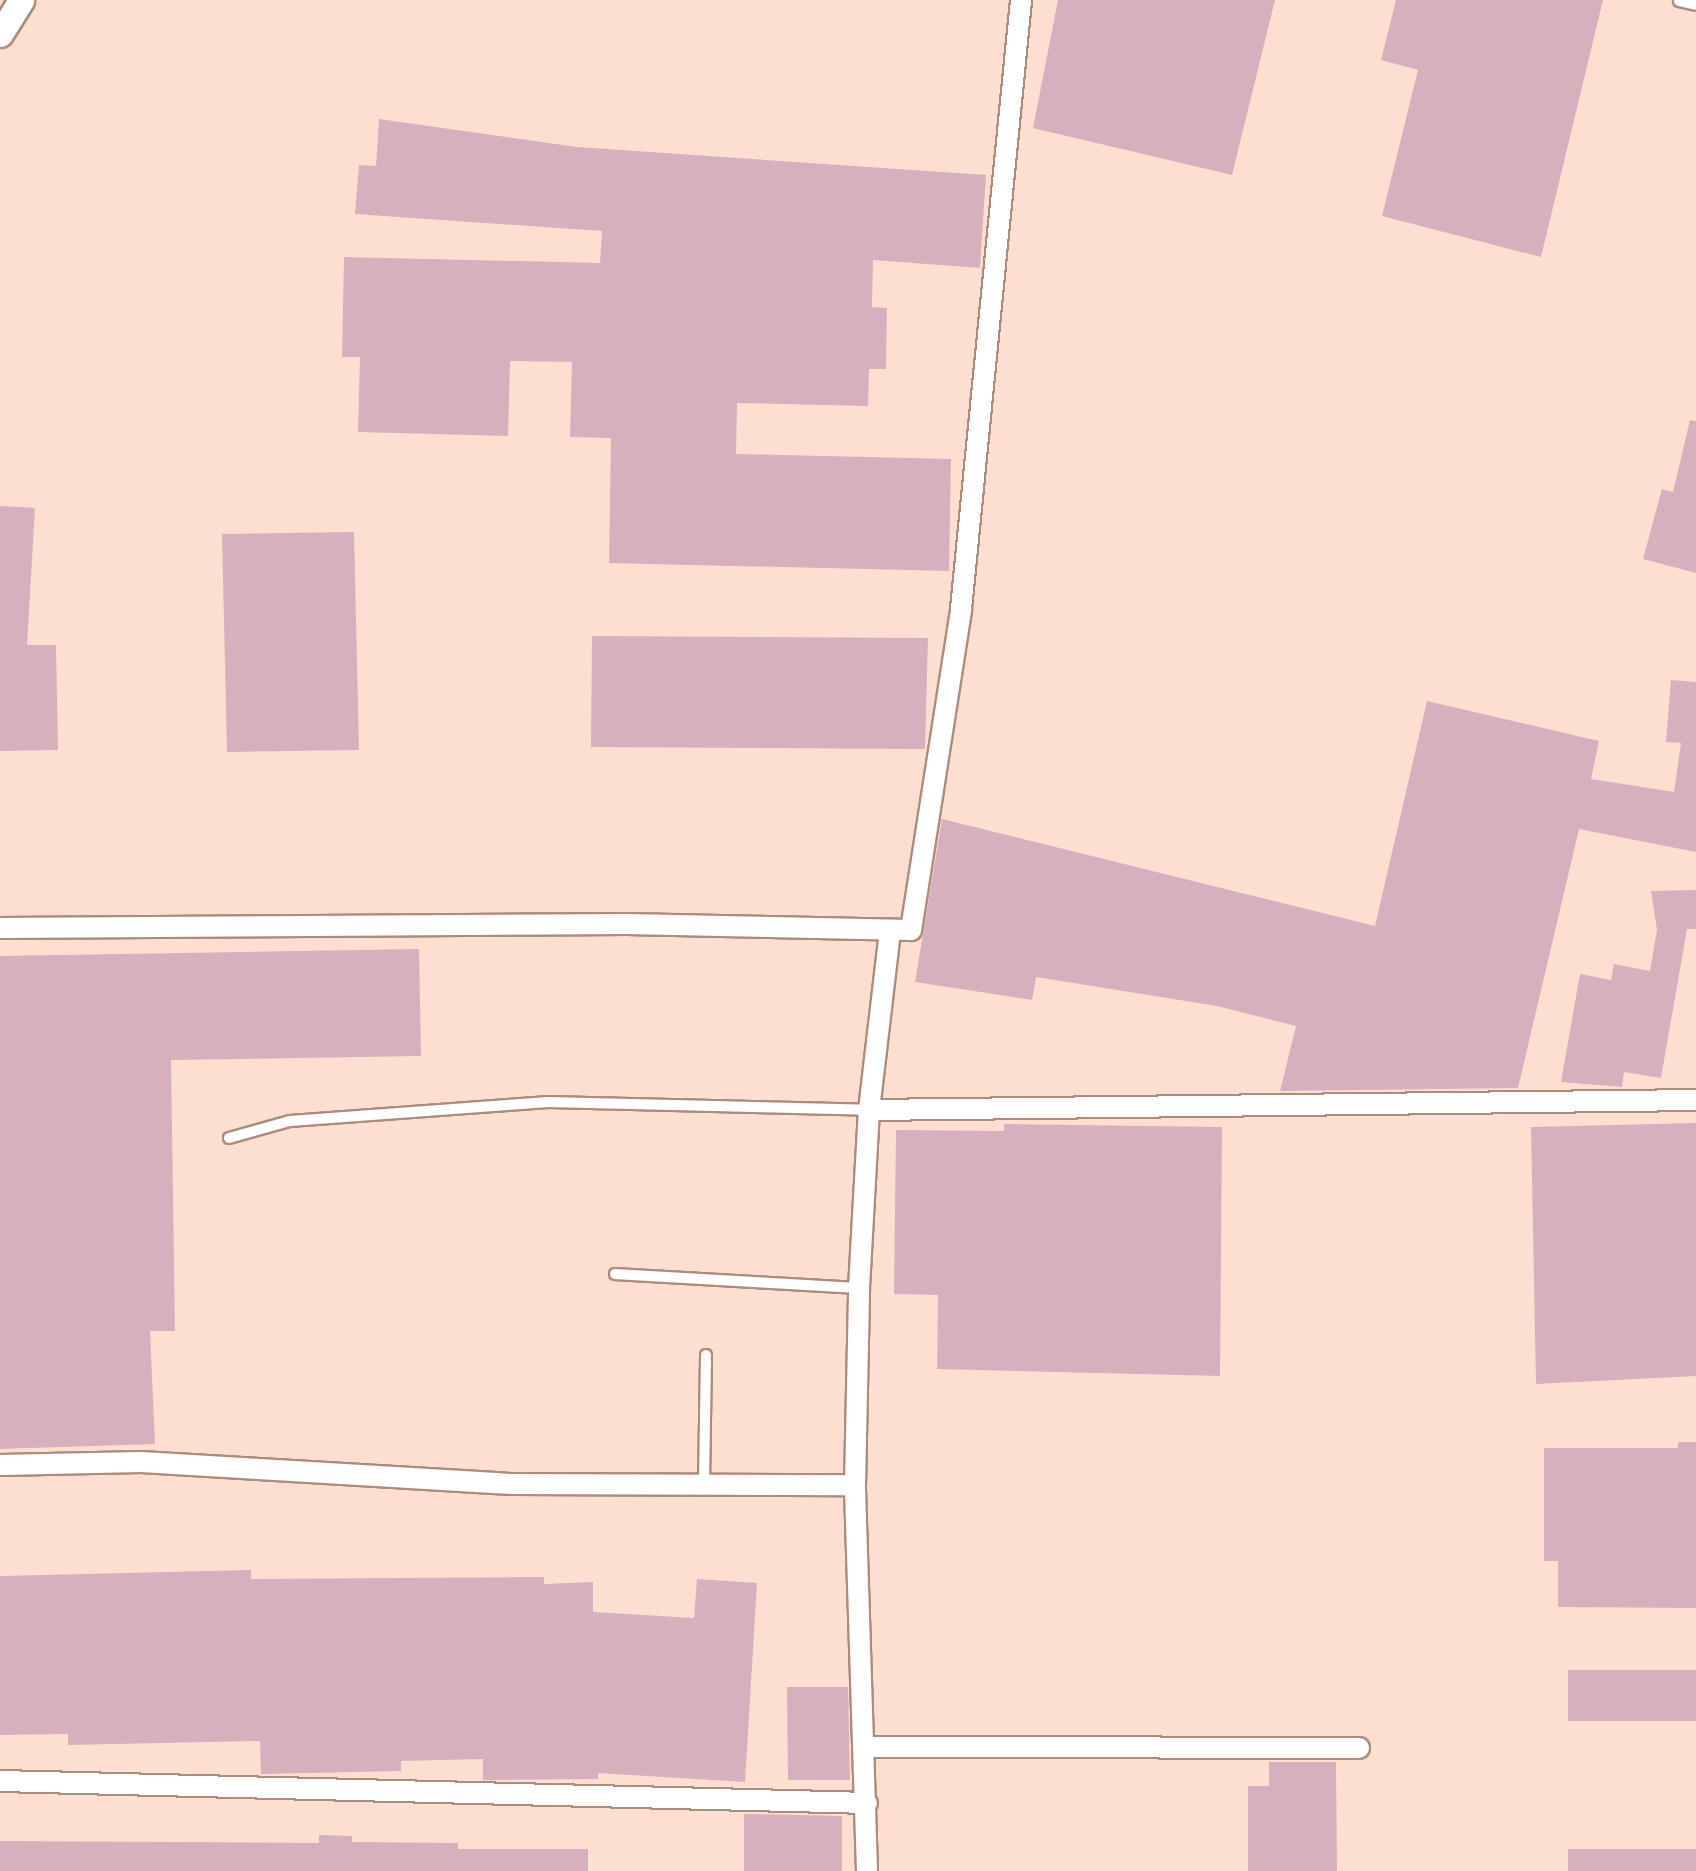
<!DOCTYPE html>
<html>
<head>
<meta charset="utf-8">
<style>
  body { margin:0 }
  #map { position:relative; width:1696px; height:1871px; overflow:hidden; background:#fddfd2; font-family:"DejaVu Sans",sans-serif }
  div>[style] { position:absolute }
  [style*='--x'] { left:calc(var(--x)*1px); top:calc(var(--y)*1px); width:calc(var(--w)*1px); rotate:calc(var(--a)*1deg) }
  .building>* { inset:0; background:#d6b0bd }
  .roads { filter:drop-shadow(2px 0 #ae8c7d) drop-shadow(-2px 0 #ae8c7d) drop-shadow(0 2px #ae8c7d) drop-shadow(0 -2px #ae8c7d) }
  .service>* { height:10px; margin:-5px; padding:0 5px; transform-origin:5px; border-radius:5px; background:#fff }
  .minor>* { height:20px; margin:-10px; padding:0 10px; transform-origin:10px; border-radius:10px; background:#fff }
  .tertiary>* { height:25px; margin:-12.5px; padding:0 12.5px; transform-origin:12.5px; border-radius:12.5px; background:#fff }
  span { translate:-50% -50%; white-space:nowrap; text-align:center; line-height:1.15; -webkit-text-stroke:8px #fff; paint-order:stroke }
</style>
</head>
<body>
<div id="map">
  <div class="building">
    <i style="clip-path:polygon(1058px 0,1275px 0,1232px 175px,1033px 128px)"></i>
    <i style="clip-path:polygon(1396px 0,1603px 0,1541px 257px,1382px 216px,1418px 70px,1381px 60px)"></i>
    <i style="clip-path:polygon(379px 119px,577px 147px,986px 175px,980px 268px,873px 260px,872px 307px,887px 308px,886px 369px,869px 369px,868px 406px,737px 403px,736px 454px,951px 459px,949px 571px,609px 563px,611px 438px,570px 437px,572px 362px,510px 361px,508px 436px,358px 432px,360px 357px,342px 357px,344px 257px,600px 263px,602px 231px,355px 214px,359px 165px,376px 166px)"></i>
    <i style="clip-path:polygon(1690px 420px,1696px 421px,1696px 573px,1643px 559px,1662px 489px,1673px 492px)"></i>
    <i style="clip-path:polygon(0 506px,35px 508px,27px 645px,56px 645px,58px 750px,0 751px)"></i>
    <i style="clip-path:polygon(354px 532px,359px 750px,227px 752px,222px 534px)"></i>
    <i style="clip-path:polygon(592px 636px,928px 638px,925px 749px,591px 747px)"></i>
    <i style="clip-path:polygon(1671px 680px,1696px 682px,1696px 852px,1579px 829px,1518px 1088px,1280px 1091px,1296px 1026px,1217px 1006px,1036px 977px,1032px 1000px,915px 982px,942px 819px,1375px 926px,1427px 701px,1599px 741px,1591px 779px,1674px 792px,1681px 743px,1666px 742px)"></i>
    <i style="clip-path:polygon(1696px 890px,1696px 929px,1687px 929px,1661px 1078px,1624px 1072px,1622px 1087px,1561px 1082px,1580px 974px,1611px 980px,1614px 964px,1650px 971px,1657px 930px,1651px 891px)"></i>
    <i style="clip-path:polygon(419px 949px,421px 1056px,171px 1060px,175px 1331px,150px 1331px,155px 1444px,0 1449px,0 956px)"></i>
    <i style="clip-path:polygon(1696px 1123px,1696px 1376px,1536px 1384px,1531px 1127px)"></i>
    <i style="clip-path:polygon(1004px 1124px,1222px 1127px,1220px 1376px,937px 1369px,938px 1295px,894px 1294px,896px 1130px,1004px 1131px)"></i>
    <i style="clip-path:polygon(1678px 1442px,1696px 1442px,1696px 1608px,1558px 1607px,1558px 1561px,1544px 1561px,1544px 1448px,1678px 1448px)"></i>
    <i style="clip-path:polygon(251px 1570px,251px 1579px,544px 1577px,544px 1584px,593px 1582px,593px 1612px,694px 1618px,697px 1579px,757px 1583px,745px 1782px,598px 1773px,598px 1779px,483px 1780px,483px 1759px,401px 1761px,401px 1771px,261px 1774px,260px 1741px,68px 1745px,68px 1734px,0 1735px,0 1576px)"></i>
    <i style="clip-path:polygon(1568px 1670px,1696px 1670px,1696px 1721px,1568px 1721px)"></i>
    <i style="clip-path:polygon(787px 1687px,848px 1687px,850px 1780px,788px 1780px)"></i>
    <i style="clip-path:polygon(1269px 1762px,1336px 1762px,1337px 1871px,1248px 1871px,1248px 1786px,1269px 1786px)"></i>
    <i style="clip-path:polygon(744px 1814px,842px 1816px,842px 1871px,744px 1871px)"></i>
    <i style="clip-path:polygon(319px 1835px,352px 1836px,352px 1842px,458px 1843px,458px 1849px,588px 1849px,588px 1871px,0 1871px,0 1841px,319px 1843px)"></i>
    <i style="clip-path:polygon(1568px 1849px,1696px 1849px,1696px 1871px,1568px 1871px)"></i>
  </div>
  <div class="roads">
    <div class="service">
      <i style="--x:1679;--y:1;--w:17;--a:13"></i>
      <i style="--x:229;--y:1138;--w:63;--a:-15.6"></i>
      <i style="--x:290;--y:1121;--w:259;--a:-4.2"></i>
      <i style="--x:548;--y:1102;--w:321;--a:1.4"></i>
      <i style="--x:615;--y:1274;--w:243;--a:3.3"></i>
      <i style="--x:704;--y:1484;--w:129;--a:-89.1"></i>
    </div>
    <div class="minor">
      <i style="--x:0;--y:928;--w:627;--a:-0.37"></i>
      <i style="--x:627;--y:924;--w:284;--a:1.2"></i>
      <i style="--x:911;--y:930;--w:325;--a:-81.1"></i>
      <i style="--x:961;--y:609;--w:612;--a:-84.37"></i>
      <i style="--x:869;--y:1110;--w:827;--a:-0.69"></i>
      <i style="--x:0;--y:1465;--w:141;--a:-1.2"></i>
      <i style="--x:141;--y:1462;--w:373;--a:3.4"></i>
      <i style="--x:513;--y:1484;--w:342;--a:0.2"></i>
      <i style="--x:865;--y:1747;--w:494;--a:0.1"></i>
      <i style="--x:0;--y:1781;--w:867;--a:1.45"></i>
      <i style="--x:867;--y:1871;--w:386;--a:-91.8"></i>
      <i style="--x:855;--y:1485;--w:197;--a:-88.8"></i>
      <i style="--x:859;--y:1288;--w:178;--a:-86.8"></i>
      <i style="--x:869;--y:1110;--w:181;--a:-83.3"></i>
    </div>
    <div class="tertiary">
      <i style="--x:0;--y:34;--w:40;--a:-58"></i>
    </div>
  </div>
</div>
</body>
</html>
